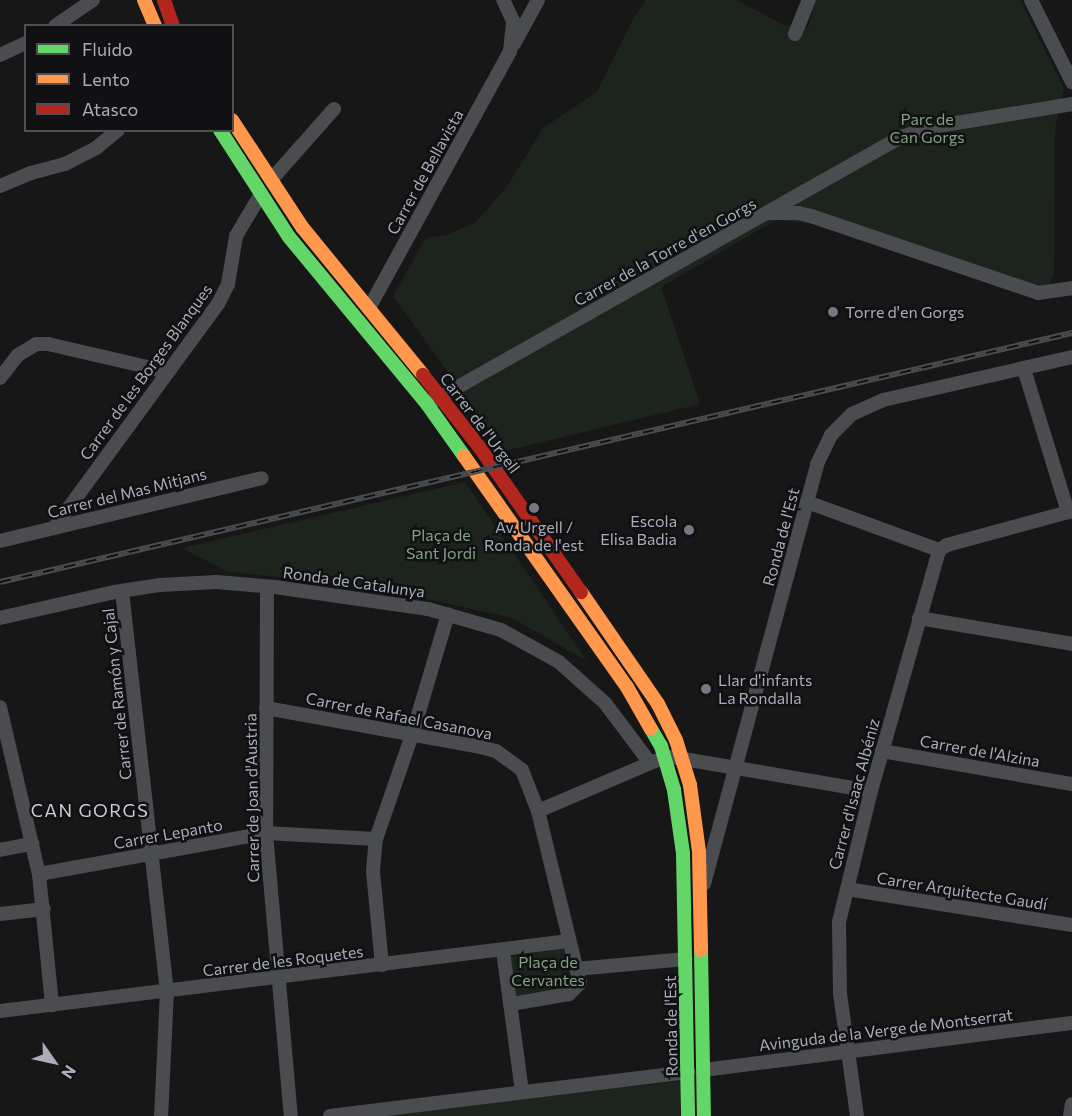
<!DOCTYPE html>
<html>
<head>
<meta charset="utf-8">
<style>
  body { margin:0 }
  #map { position:relative; width:1072px; height:1116px; overflow:hidden; background:#171717; font-family:Commissioner,sans-serif }
  div>[style] { position:absolute }
  [style*='--x'] { left:calc(var(--x)*1px); top:calc(var(--y)*1px); width:calc(var(--w)*1px); rotate:calc(var(--a)*1deg) }
  .green>* { inset:0; background:#1d241e }
  .street>* { height:14px; margin:-7px; padding:0 7px; transform-origin:7px; border-radius:7px; background:#4b4c50 }
  .fast>* { height:14px; margin:-7px; padding:0 7px; transform-origin:7px; border-radius:7px; background:#63d668 }
  .slow>* { height:14px; margin:-7px; padding:0 7px; transform-origin:7px; border-radius:7px; background:#ff974d }
  .jam>* { height:14px; margin:-7px; padding:0 7px; transform-origin:7px; border-radius:7px; background:#b3261e }
  .rail>* { height:6px; margin-top:-3px; transform-origin:0; background:repeating-linear-gradient(90deg,#111113 0 11px,#4b4c4f 0 22px); box-sizing:border-box; border-block:2px solid #4b4c4f }
  .dots>* { width:16px; height:16px; translate:-50% -50%; box-sizing:border-box; border:3px solid #111113; border-radius:50% }
  span { translate:-50% -50%; white-space:nowrap; text-align:center; line-height:1.15; -webkit-text-stroke:5px #111113; paint-order:stroke }
  .park-label { font-size:16px; color:#7fa381 }
  .street-label { font-size:16px; color:#a8adb8 }
  .poi-label { font-size:16px; color:#a8adb8 }
  .left { translate:0 -50%; text-align:left }
  .right { translate:-100% -50%; text-align:right }
  .neighbourhood-label { font-size:18px; color:#c9ccd4; letter-spacing:1.5px }
  .legend { position:absolute; left:24px; top:24px; width:210px; height:108px; box-sizing:border-box; background:#111113; border:2px solid #4d4f55; margin:0; padding:8px 10px; list-style:none; font-size:18px; color:#a8adb8 }
  .legend li { display:flex; align-items:center; gap:12px; height:30px }
  .legend b { width:30px; border:2px solid #4d4f55 }
  .north { position:absolute; left:24px; top:1032px; width:60px; height:60px; -webkit-text-stroke:4px #111113; paint-order:stroke; rotate:124deg; font-size:16px; font-weight:700; line-height:24px; text-align:center; color:#a8adb8 }
  .north::after { content:''; display:block; margin:auto; width:21px; height:27px; background:#a8adb8; clip-path:polygon(50% 0,100% 100%,50% 72%,0 100%) }
</style>
</head>
<body>
<div id="map">
  <div class="green">
    <i style="clip-path:polygon(646px 0,737px 0,783px 25px,808px 27px,816px 0,1020px 0,1064px 88px,1055px 129px,1054px 273px,1045px 300px,816px 224px,776px 220px,661px 287px,700px 404px,505px 451px,393px 296px,426px 238px,447px 235px,476px 222px,508px 185px,543px 128px,597px 92px,634px 17px)"></i>
    <i style="clip-path:polygon(465px 482px,587px 661px,512px 618px,382px 589px,226px 571px,182px 548px)"></i>
    <i style="clip-path:polygon(565px 948px,571px 984px,565px 989px,515px 996px,511px 957px)"></i>
    <i style="clip-path:polygon(681px 1081px,680px 1116px,345px 1116px)"></i>
  </div>
  <div class="street">
    <i style="--x:1031;--y:0;--w:92;--a:63.4"></i>
    <i style="--x:55;--y:26;--w:46;--a:-34.4"></i>
    <i style="--x:795;--y:34;--w:37;--a:-68"></i>
    <i style="--x:514;--y:44;--w:50;--a:-61.4"></i>
    <i style="--x:0;--y:55;--w:29;--a:-25"></i>
    <i style="--x:271;--y:180;--w:95;--a:-48.4"></i>
    <i style="--x:0;--y:186;--w:34;--a:-23"></i>
    <i style="--x:31;--y:173;--w:35;--a:-15"></i>
    <i style="--x:65;--y:164;--w:35;--a:-27"></i>
    <i style="--x:96;--y:148;--w:28;--a:-39"></i>
    <i style="--x:767;--y:213;--w:31;--a:0"></i>
    <i style="--x:798;--y:213;--w:13;--a:13"></i>
    <i style="--x:811;--y:216;--w:240;--a:18.7"></i>
    <i style="--x:1038;--y:293;--w:34;--a:-8"></i>
    <i style="--x:369;--y:308;--w:293;--a:-61.2"></i>
    <i style="--x:510;--y:51;--w:30;--a:-84"></i>
    <i style="--x:513;--y:21;--w:23;--a:-115"></i>
    <i style="--x:1024;--y:369;--w:150;--a:72.9"></i>
    <i style="--x:0;--y:378;--w:29;--a:-52"></i>
    <i style="--x:18;--y:355;--w:21;--a:-31"></i>
    <i style="--x:36;--y:344;--w:12;--a:0"></i>
    <i style="--x:48;--y:344;--w:111;--a:13"></i>
    <i style="--x:156;--y:369;--w:10;--a:29"></i>
    <i style="--x:433;--y:401;--w:537;--a:-29.43"></i>
    <i style="--x:901;--y:137;--w:39;--a:-17"></i>
    <i style="--x:938;--y:126;--w:136;--a:-9.3"></i>
    <i style="--x:807;--y:502;--w:140;--a:20"></i>
    <i style="--x:54;--y:528;--w:278;--a:-53.8"></i>
    <i style="--x:218;--y:304;--w:22;--a:-63"></i>
    <i style="--x:228;--y:284;--w:49;--a:-80.5"></i>
    <i style="--x:236;--y:236;--w:49;--a:-59.2"></i>
    <i style="--x:0;--y:541;--w:269;--a:-13.5"></i>
    <i style="--x:939;--y:550;--w:9;--a:-32"></i>
    <i style="--x:947;--y:545;--w:130;--a:-15.2"></i>
    <i style="--x:267;--y:587;--w:246;--a:90.2"></i>
    <i style="--x:266;--y:833;--w:284;--a:85"></i>
    <i style="--x:122;--y:591;--w:403;--a:83.6"></i>
    <i style="--x:167;--y:991;--w:125;--a:92.7"></i>
    <i style="--x:0;--y:618;--w:117;--a:-12.8"></i>
    <i style="--x:114;--y:592;--w:47;--a:-8.7"></i>
    <i style="--x:160;--y:585;--w:56;--a:-3.1"></i>
    <i style="--x:216;--y:582;--w:59;--a:4.8"></i>
    <i style="--x:275;--y:587;--w:155;--a:8.2"></i>
    <i style="--x:428;--y:609;--w:76;--a:16"></i>
    <i style="--x:501;--y:630;--w:66;--a:28.9"></i>
    <i style="--x:559;--y:662;--w:62;--a:41.7"></i>
    <i style="--x:605;--y:703;--w:75;--a:53.1"></i>
    <i style="--x:919;--y:618;--w:155;--a:9.6"></i>
    <i style="--x:0;--y:707;--w:171;--a:76.9"></i>
    <i style="--x:39;--y:874;--w:132;--a:84.3"></i>
    <i style="--x:266;--y:708;--w:219;--a:10.3"></i>
    <i style="--x:481;--y:747;--w:16;--a:15"></i>
    <i style="--x:496;--y:751;--w:32;--a:36"></i>
    <i style="--x:522;--y:770;--w:44;--a:68.7"></i>
    <i style="--x:538;--y:811;--w:177;--a:76.3"></i>
    <i style="--x:580;--y:983;--w:16;--a:135"></i>
    <i style="--x:569;--y:994;--w:59;--a:170.2"></i>
    <i style="--x:882;--y:751;--w:193;--a:9.9"></i>
    <i style="--x:538;--y:811;--w:127;--a:-23.1"></i>
    <i style="--x:655;--y:761;--w:17;--a:-13"></i>
    <i style="--x:672;--y:757;--w:202;--a:9.7"></i>
    <i style="--x:0;--y:850;--w:33;--a:-11"></i>
    <i style="--x:39;--y:874;--w:231;--a:-10.2"></i>
    <i style="--x:266;--y:833;--w:110;--a:3.1"></i>
    <i style="--x:704;--y:884;--w:435;--a:-74.9"></i>
    <i style="--x:817;--y:464;--w:32;--a:-64"></i>
    <i style="--x:831;--y:435;--w:30;--a:-45"></i>
    <i style="--x:852;--y:414;--w:34;--a:-24"></i>
    <i style="--x:883;--y:400;--w:194;--a:-12.8"></i>
    <i style="--x:847;--y:889;--w:228;--a:9.1"></i>
    <i style="--x:0;--y:914;--w:44;--a:-6.5"></i>
    <i style="--x:503;--y:951;--w:142;--a:82.3"></i>
    <i style="--x:382;--y:965;--w:94;--a:-95.5"></i>
    <i style="--x:373;--y:871;--w:32;--a:-85"></i>
    <i style="--x:376;--y:839;--w:110;--a:-70.9"></i>
    <i style="--x:412;--y:735;--w:126;--a:-73.4"></i>
    <i style="--x:576;--y:969;--w:110;--a:-5.2"></i>
    <i style="--x:0;--y:1011;--w:573;--a:-7.01"></i>
    <i style="--x:704;--y:1070;--w:371;--a:-7.3"></i>
    <i style="--x:330;--y:1116;--w:361;--a:-7"></i>
    <i style="--x:857;--y:1116;--w:123;--a:-97.9"></i>
    <i style="--x:840;--y:994;--w:72;--a:-90.8"></i>
    <i style="--x:839;--y:922;--w:135;--a:-76.3"></i>
    <i style="--x:871;--y:791;--w:250;--a:-74.2"></i>
    <i style="--x:1070;--y:1116;--w:12;--a:-81"></i>
  </div>
  <div class="fast">
    <i style="--x:220;--y:130;--w:127;--a:57.2"></i>
    <i style="--x:289;--y:237;--w:217;--a:50.4"></i>
    <i style="--x:427;--y:404;--w:64;--a:54.6"></i>
    <i style="--x:651;--y:729;--w:20;--a:60"></i>
    <i style="--x:661;--y:746;--w:46;--a:73.5"></i>
    <i style="--x:674;--y:790;--w:64;--a:81.9"></i>
    <i style="--x:683;--y:853;--w:263;--a:88.9"></i>
    <i style="--x:701;--y:950;--w:166;--a:89"></i>
  </div>
  <div class="slow">
    <i style="--x:144;--y:0;--w:28;--a:67"></i>
    <i style="--x:232;--y:120;--w:128;--a:56.8"></i>
    <i style="--x:302;--y:227;--w:191;--a:50.7"></i>
    <i style="--x:464;--y:456;--w:283;--a:54.8"></i>
    <i style="--x:627;--y:687;--w:48;--a:60.3"></i>
    <i style="--x:581;--y:592;--w:136;--a:55.5"></i>
    <i style="--x:658;--y:704;--w:40;--a:63.4"></i>
    <i style="--x:676;--y:740;--w:47;--a:72.7"></i>
    <i style="--x:690;--y:785;--w:68;--a:82.3"></i>
    <i style="--x:699;--y:852;--w:98;--a:88.8"></i>
  </div>
  <div class="jam">
    <i style="--x:164;--y:0;--w:28;--a:71"></i>
    <i style="--x:423;--y:375;--w:93;--a:52"></i>
    <i style="--x:480;--y:448;--w:176;--a:55"></i>
  </div>
  <div class="rail">
    <i style="--x:0;--y:582;--w:1101;--a:-13.08"></i>
  </div>
  <div class="dots">
    <i style="left:833px;top:312px;background:#757880"></i>
    <i style="left:534px;top:508px;background:#757880"></i>
    <i style="left:689px;top:530px;background:#757880"></i>
    <i style="left:706px;top:689px;background:#757880"></i>
  </div>
  <div class="park-label">
    <span style="left:927px;top:128px">Parc de<br>Can Gorgs</span>
    <span style="left:441px;top:544px">Plaça de<br>Sant Jordi</span>
    <span style="left:548px;top:971px">Plaça de<br>Cervantes</span>
  </div>
  <div class="street-label">
    <span style="left:425px;top:172px;rotate:-61deg">Carrer de Bellavista</span>
    <span style="left:665px;top:252px;rotate:-29deg">Carrer de la Torre d'en Gorgs</span>
    <span style="left:146px;top:372px;rotate:-54deg">Carrer de les Borges Blanques</span>
    <span style="left:480px;top:423px;rotate:53deg">Carrer de l'Urgell</span>
    <span style="left:127px;top:493px;rotate:-14deg">Carrer del Mas Mitjans</span>
    <span style="left:781px;top:537px;rotate:-75deg">Ronda de l'Est</span>
    <span style="left:354px;top:582px;rotate:8deg">Ronda de Catalunya</span>
    <span style="left:117px;top:694px;rotate:-96deg">Carrer de Ramón y Cajal</span>
    <span style="left:399px;top:716px;rotate:11deg">Carrer de Rafael Casanova</span>
    <span style="left:980px;top:751px;rotate:10deg">Carrer de l'Alzina</span>
    <span style="left:854px;top:794px;rotate:-75deg">Carrer d'Isaac Albéniz</span>
    <span style="left:252px;top:798px;rotate:-91deg">Carrer de Joan d'Austria</span>
    <span style="left:168px;top:834px;rotate:-10deg">Carrer Lepanto</span>
    <span style="left:962px;top:891px;rotate:9deg">Carrer Arquitecte Gaudí</span>
    <span style="left:283px;top:961px;rotate:-7deg">Carrer de les Roquetes</span>
    <span style="left:671px;top:1026px;rotate:-91deg">Ronda de l'Est</span>
    <span style="left:886px;top:1030px;rotate:-7deg">Avinguda de la Verge de Montserrat</span>
  </div>
  <div class="poi-label">
    <span class="left" style="left:845px;top:312px">Torre d'en Gorgs</span>
    <span class="right" style="left:677px;top:530px">Escola<br>Elisa Badia</span>
    <span style="left:534px;top:536px">Av. Urgell /<br>Ronda de l'est</span>
    <span class="left" style="left:718px;top:689px">Llar d'infants<br>La Rondalla</span>
  </div>
  <div class="neighbourhood-label">
    <span style="left:90px;top:810px">CAN GORGS</span>
  </div>
  <ul class="legend">
  <li><b style="height:8px;background:#63d668"></b>Fluido</li>
  <li><b style="height:8px;background:#ff974d"></b>Lento</li>
  <li><b style="height:8px;background:#b3261e"></b>Atasco</li>
  </ul>
  <div class="north">N</div>
</div>
</body>
</html>
